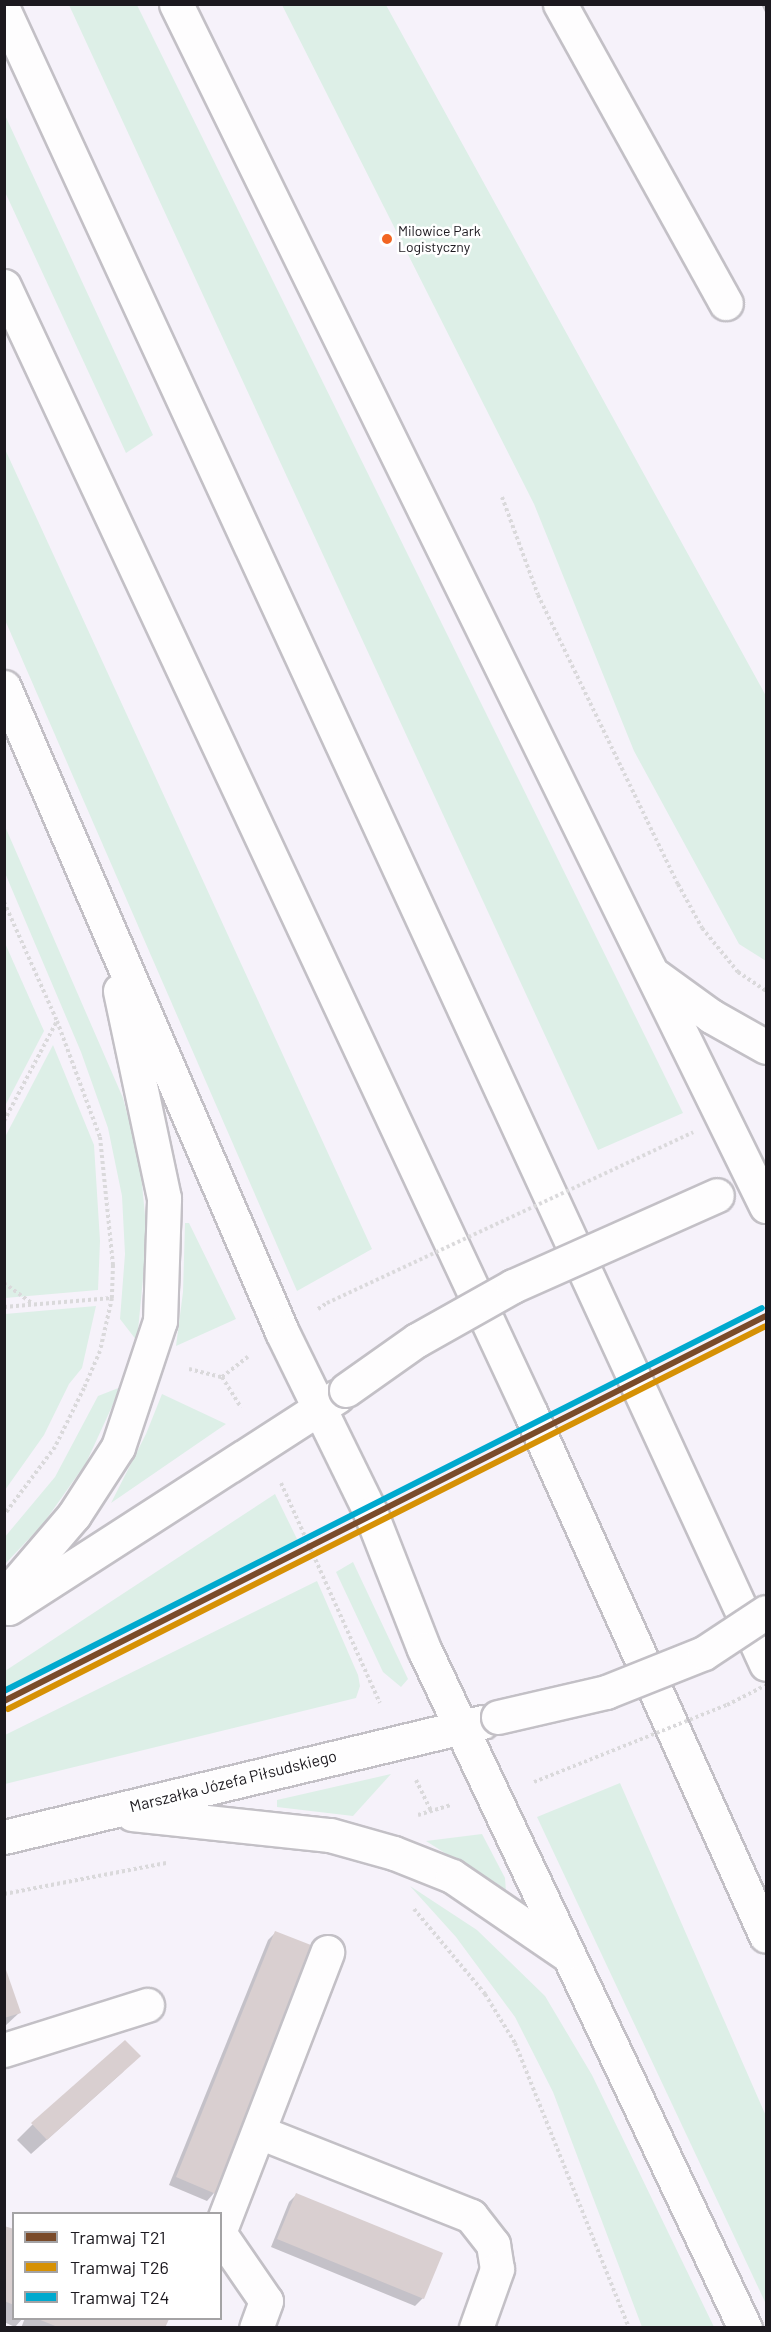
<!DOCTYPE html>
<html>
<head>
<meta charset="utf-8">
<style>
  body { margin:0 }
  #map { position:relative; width:771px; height:2332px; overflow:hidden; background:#f6f2fa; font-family:Barlow,sans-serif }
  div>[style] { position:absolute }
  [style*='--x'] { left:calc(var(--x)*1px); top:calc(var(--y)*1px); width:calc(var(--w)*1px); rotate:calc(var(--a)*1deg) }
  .green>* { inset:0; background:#ddefe7 }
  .shadow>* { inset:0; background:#0003 }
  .building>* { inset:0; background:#d9cfd0 }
  .path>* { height:4px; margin-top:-2px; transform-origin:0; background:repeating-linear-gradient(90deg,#dad9db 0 3px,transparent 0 6px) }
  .roads { filter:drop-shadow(2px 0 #c3c0c6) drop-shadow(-2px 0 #c3c0c6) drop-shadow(0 2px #c3c0c6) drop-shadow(0 -2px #c3c0c6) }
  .minor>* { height:33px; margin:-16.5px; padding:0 16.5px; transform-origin:16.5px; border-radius:16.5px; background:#fefdfe }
  .major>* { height:33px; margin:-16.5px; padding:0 16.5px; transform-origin:16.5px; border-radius:16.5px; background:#fefdfe }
  .highway>* { height:33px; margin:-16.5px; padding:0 16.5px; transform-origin:16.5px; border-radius:16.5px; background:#fefdfe }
  .path-bridge>* { height:4px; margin-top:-2px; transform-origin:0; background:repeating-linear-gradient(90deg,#dad9db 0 3px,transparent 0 6px) }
  .bridges { filter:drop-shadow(2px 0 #c3c0c6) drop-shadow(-2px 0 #c3c0c6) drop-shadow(0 2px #c3c0c6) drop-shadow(0 -2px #c3c0c6) }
  .major-bridge>* { height:33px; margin:-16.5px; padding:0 16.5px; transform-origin:16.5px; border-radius:16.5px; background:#fefdfe }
  .tram-1>* { height:6px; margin:-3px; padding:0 3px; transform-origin:3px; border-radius:3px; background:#7a4b2a }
  .tram-2>* { height:6px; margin:-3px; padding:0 3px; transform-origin:3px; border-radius:3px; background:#d69105 }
  .tram-3>* { height:6px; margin:-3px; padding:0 3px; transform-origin:3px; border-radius:3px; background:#00a9ce }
  .dots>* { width:16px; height:16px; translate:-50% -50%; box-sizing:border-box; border:3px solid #fff; border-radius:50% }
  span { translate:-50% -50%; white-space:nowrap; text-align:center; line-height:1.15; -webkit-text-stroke:5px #fff; paint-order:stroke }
  .bus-label { font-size:14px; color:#1c191f }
  .left { translate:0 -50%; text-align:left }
  .street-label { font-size:16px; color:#1c191f }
  .frame { position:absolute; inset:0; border:6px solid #1c191f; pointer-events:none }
  .legend { position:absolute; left:12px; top:2212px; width:210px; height:108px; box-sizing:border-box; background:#fff; border:2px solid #a4a3a5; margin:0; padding:8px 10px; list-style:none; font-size:18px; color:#1c191f }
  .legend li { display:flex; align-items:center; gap:12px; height:30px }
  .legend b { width:30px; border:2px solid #a4a3a5 }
</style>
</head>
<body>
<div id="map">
  <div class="green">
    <i style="clip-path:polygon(69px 5px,137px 5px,683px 1113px,598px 1150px)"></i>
    <i style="clip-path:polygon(282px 5px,386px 5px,766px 696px,766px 961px,739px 944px,634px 751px,534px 504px)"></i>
    <i style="clip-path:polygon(4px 113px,153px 435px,126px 453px,5px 192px)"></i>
    <i style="clip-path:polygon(4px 447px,372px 1249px,297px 1291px,5px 620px)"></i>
    <i style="clip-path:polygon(4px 824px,123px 1098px,140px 1162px,147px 1237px,137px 1341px,120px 1319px,125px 1254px,122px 1196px,108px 1128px,81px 1052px,5px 873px)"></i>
    <i style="clip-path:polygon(4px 941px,44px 1031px,5px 1106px,4px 1106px)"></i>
    <i style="clip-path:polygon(53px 1045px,94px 1145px,100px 1241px,98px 1290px,5px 1298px,5px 1137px)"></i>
    <i style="clip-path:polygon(185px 1223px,189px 1223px,236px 1319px,176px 1346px,183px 1292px)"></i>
    <i style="clip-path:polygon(96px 1306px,82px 1368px,69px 1384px,44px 1435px,5px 1490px,5px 1314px)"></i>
    <i style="clip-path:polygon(121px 1387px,86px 1463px,43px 1524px,5px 1564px,4px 1538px,55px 1477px,98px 1396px)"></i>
    <i style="clip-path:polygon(162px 1394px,226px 1424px,111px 1503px,146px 1434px)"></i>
    <i style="clip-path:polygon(275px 1494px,298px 1541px,5px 1690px,5px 1671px)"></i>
    <i style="clip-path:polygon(353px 1562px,408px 1679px,401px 1687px,383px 1672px,336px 1572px)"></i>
    <i style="clip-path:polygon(317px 1581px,358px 1675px,360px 1686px,356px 1698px,5px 1784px,5px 1735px)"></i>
    <i style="clip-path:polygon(391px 1774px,353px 1816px,277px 1807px,277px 1800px)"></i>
    <i style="clip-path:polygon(620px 1783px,766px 2116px,766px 2304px,537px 1817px)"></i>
    <i style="clip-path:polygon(482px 1834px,505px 1878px,506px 1892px,426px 1841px)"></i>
    <i style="clip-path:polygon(410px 1886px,477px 1930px,545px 1996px,592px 2075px,714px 2327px,642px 2327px,553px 2092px,515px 2017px,456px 1937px)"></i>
  </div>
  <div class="shadow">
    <i style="clip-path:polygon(761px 4px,766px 4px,766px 14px)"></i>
    <i style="clip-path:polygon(276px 1932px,214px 2193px,207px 2201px,169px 2185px,268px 1940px)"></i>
    <i style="clip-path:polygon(4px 1968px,19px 2013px,4px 2027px)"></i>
    <i style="clip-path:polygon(124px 2071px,31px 2154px,17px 2140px,32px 2125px)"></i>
    <i style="clip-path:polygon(297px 2194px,423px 2298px,415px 2306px,271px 2247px,289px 2202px)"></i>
    <i style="clip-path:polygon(4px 2227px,14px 2231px,14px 2318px,23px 2318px,15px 2327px,4px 2322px)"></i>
    <i style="clip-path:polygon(25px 2318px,167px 2318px,164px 2328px,21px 2328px)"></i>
  </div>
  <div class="building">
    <i style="clip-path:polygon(275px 1931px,316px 1947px,216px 2194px,176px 2177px)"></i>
    <i style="clip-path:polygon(4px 1964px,21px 2013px,4px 2018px)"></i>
    <i style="clip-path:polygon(125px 2040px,141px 2056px,47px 2140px,31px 2123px)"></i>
    <i style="clip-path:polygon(296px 2193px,443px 2253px,424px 2299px,277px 2239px)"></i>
    <i style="clip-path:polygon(4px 2226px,14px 2229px,14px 2305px,4px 2301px)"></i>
    <i style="clip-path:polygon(38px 2319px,169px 2319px,165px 2328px,60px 2328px)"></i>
  </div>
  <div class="path">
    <i style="--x:502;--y:497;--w:104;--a:69.8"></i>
    <i style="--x:538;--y:595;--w:321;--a:64.2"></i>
    <i style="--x:678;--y:884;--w:50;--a:61.4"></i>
    <i style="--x:702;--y:928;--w:57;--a:50.7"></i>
    <i style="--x:738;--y:972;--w:34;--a:34"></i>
    <i style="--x:4;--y:902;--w:130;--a:66"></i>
    <i style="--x:57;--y:1021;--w:124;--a:69.7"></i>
    <i style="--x:100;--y:1137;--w:129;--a:84.2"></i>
    <i style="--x:113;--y:1265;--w:33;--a:92"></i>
    <i style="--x:112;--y:1298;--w:54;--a:102.8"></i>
    <i style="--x:100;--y:1351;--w:40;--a:113.4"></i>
    <i style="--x:84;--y:1388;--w:66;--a:116.2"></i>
    <i style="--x:55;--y:1447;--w:85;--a:126.9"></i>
    <i style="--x:4;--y:1121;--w:113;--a:-62.1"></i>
    <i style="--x:4;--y:1283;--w:36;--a:36"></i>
    <i style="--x:4;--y:1307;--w:108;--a:-4.8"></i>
    <i style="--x:318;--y:1309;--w:11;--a:-34"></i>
    <i style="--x:189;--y:1369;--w:34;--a:14"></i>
    <i style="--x:222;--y:1377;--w:36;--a:58"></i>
    <i style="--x:222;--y:1377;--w:33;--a:-38"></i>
    <i style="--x:281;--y:1483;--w:241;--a:65.8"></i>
    <i style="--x:416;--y:1780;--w:34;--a:64"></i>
    <i style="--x:418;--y:1815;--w:34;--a:-17"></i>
    <i style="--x:4;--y:1894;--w:165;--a:-10.8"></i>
    <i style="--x:414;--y:1909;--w:111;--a:50.1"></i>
    <i style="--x:485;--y:1994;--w:57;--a:58.5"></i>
    <i style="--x:515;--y:2043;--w:307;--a:68.2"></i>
  </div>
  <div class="roads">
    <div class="minor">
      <i style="--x:560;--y:4;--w:342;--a:61"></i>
      <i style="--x:656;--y:976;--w:68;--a:36"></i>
      <i style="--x:711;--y:1016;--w:63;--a:29.4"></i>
      <i style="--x:4;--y:2050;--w:150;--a:-17.5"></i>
      <i style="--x:259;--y:2132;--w:228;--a:21.6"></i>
      <i style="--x:471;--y:2216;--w:36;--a:52"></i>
      <i style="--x:493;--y:2244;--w:25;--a:81"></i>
      <i style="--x:497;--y:2269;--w:63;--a:109.6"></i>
      <i style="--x:220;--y:2230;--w:298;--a:-68.9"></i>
      <i style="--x:220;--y:2234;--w:81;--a:55.5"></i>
      <i style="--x:266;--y:2301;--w:29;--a:110"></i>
    </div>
    <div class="major">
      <i style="--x:176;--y:4;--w:1339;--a:63.86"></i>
      <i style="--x:4;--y:687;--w:702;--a:66.68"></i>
      <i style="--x:282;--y:1332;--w:203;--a:63.9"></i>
      <i style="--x:371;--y:1514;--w:145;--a:68.6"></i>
      <i style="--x:424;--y:1649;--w:751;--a:64.7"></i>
      <i style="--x:4;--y:1597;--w:108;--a:-49.5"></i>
      <i style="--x:74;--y:1515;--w:81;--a:-57.1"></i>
      <i style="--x:118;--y:1447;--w:133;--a:-71.6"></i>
      <i style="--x:160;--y:1321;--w:123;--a:-88.1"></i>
      <i style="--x:164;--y:1198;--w:212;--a:-102"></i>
      <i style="--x:9;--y:1608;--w:391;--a:-32.8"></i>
      <i style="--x:132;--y:1814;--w:199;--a:6.1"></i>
      <i style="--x:330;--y:1835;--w:66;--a:15.7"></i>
      <i style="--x:394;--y:1853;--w:62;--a:21.6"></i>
      <i style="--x:452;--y:1876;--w:137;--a:34.3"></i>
      <i style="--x:4;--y:1837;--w:492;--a:-13.5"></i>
    </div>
    <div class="highway">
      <i style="--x:4;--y:11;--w:1820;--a:65.25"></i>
      <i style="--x:4;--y:286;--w:1245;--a:64.96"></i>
      <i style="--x:531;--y:1414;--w:572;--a:65.76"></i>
    </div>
  </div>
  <div class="path-bridge">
    <i style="--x:327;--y:1303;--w:404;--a:-25"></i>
    <i style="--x:534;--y:1782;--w:208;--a:-21.8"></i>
    <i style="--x:727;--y:1705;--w:44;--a:-27.1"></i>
  </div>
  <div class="bridges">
    <div class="major-bridge">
      <i style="--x:346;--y:1390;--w:87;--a:-35.2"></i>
      <i style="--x:417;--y:1340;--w:110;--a:-29.4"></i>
      <i style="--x:513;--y:1286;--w:223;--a:-24"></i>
      <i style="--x:498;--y:1717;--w:111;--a:-13"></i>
      <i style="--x:606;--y:1692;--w:105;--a:-21.7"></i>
      <i style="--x:704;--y:1653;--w:74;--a:-33.5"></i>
    </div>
  </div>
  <div class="tram-1">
    <i style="--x:4;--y:1701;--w:854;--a:-26.81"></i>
  </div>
  <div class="tram-2">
    <i style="--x:8;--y:1709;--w:849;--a:-26.81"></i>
  </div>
  <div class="tram-3">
    <i style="--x:4;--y:1691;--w:849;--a:-26.81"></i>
  </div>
  <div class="dots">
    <i style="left:387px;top:239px;background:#f26522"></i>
  </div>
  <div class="bus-label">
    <span class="left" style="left:398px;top:239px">Milowice Park<br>Logistyczny</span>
  </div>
  <div class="street-label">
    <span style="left:233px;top:1781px;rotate:-14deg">Marszałka Józefa Piłsudskiego</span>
  </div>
  <div class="frame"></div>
  <ul class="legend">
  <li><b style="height:8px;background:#7a4b2a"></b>Tramwaj T21</li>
  <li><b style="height:8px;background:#d69105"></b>Tramwaj T26</li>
  <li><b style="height:8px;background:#00a9ce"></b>Tramwaj T24</li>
  </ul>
</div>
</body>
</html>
